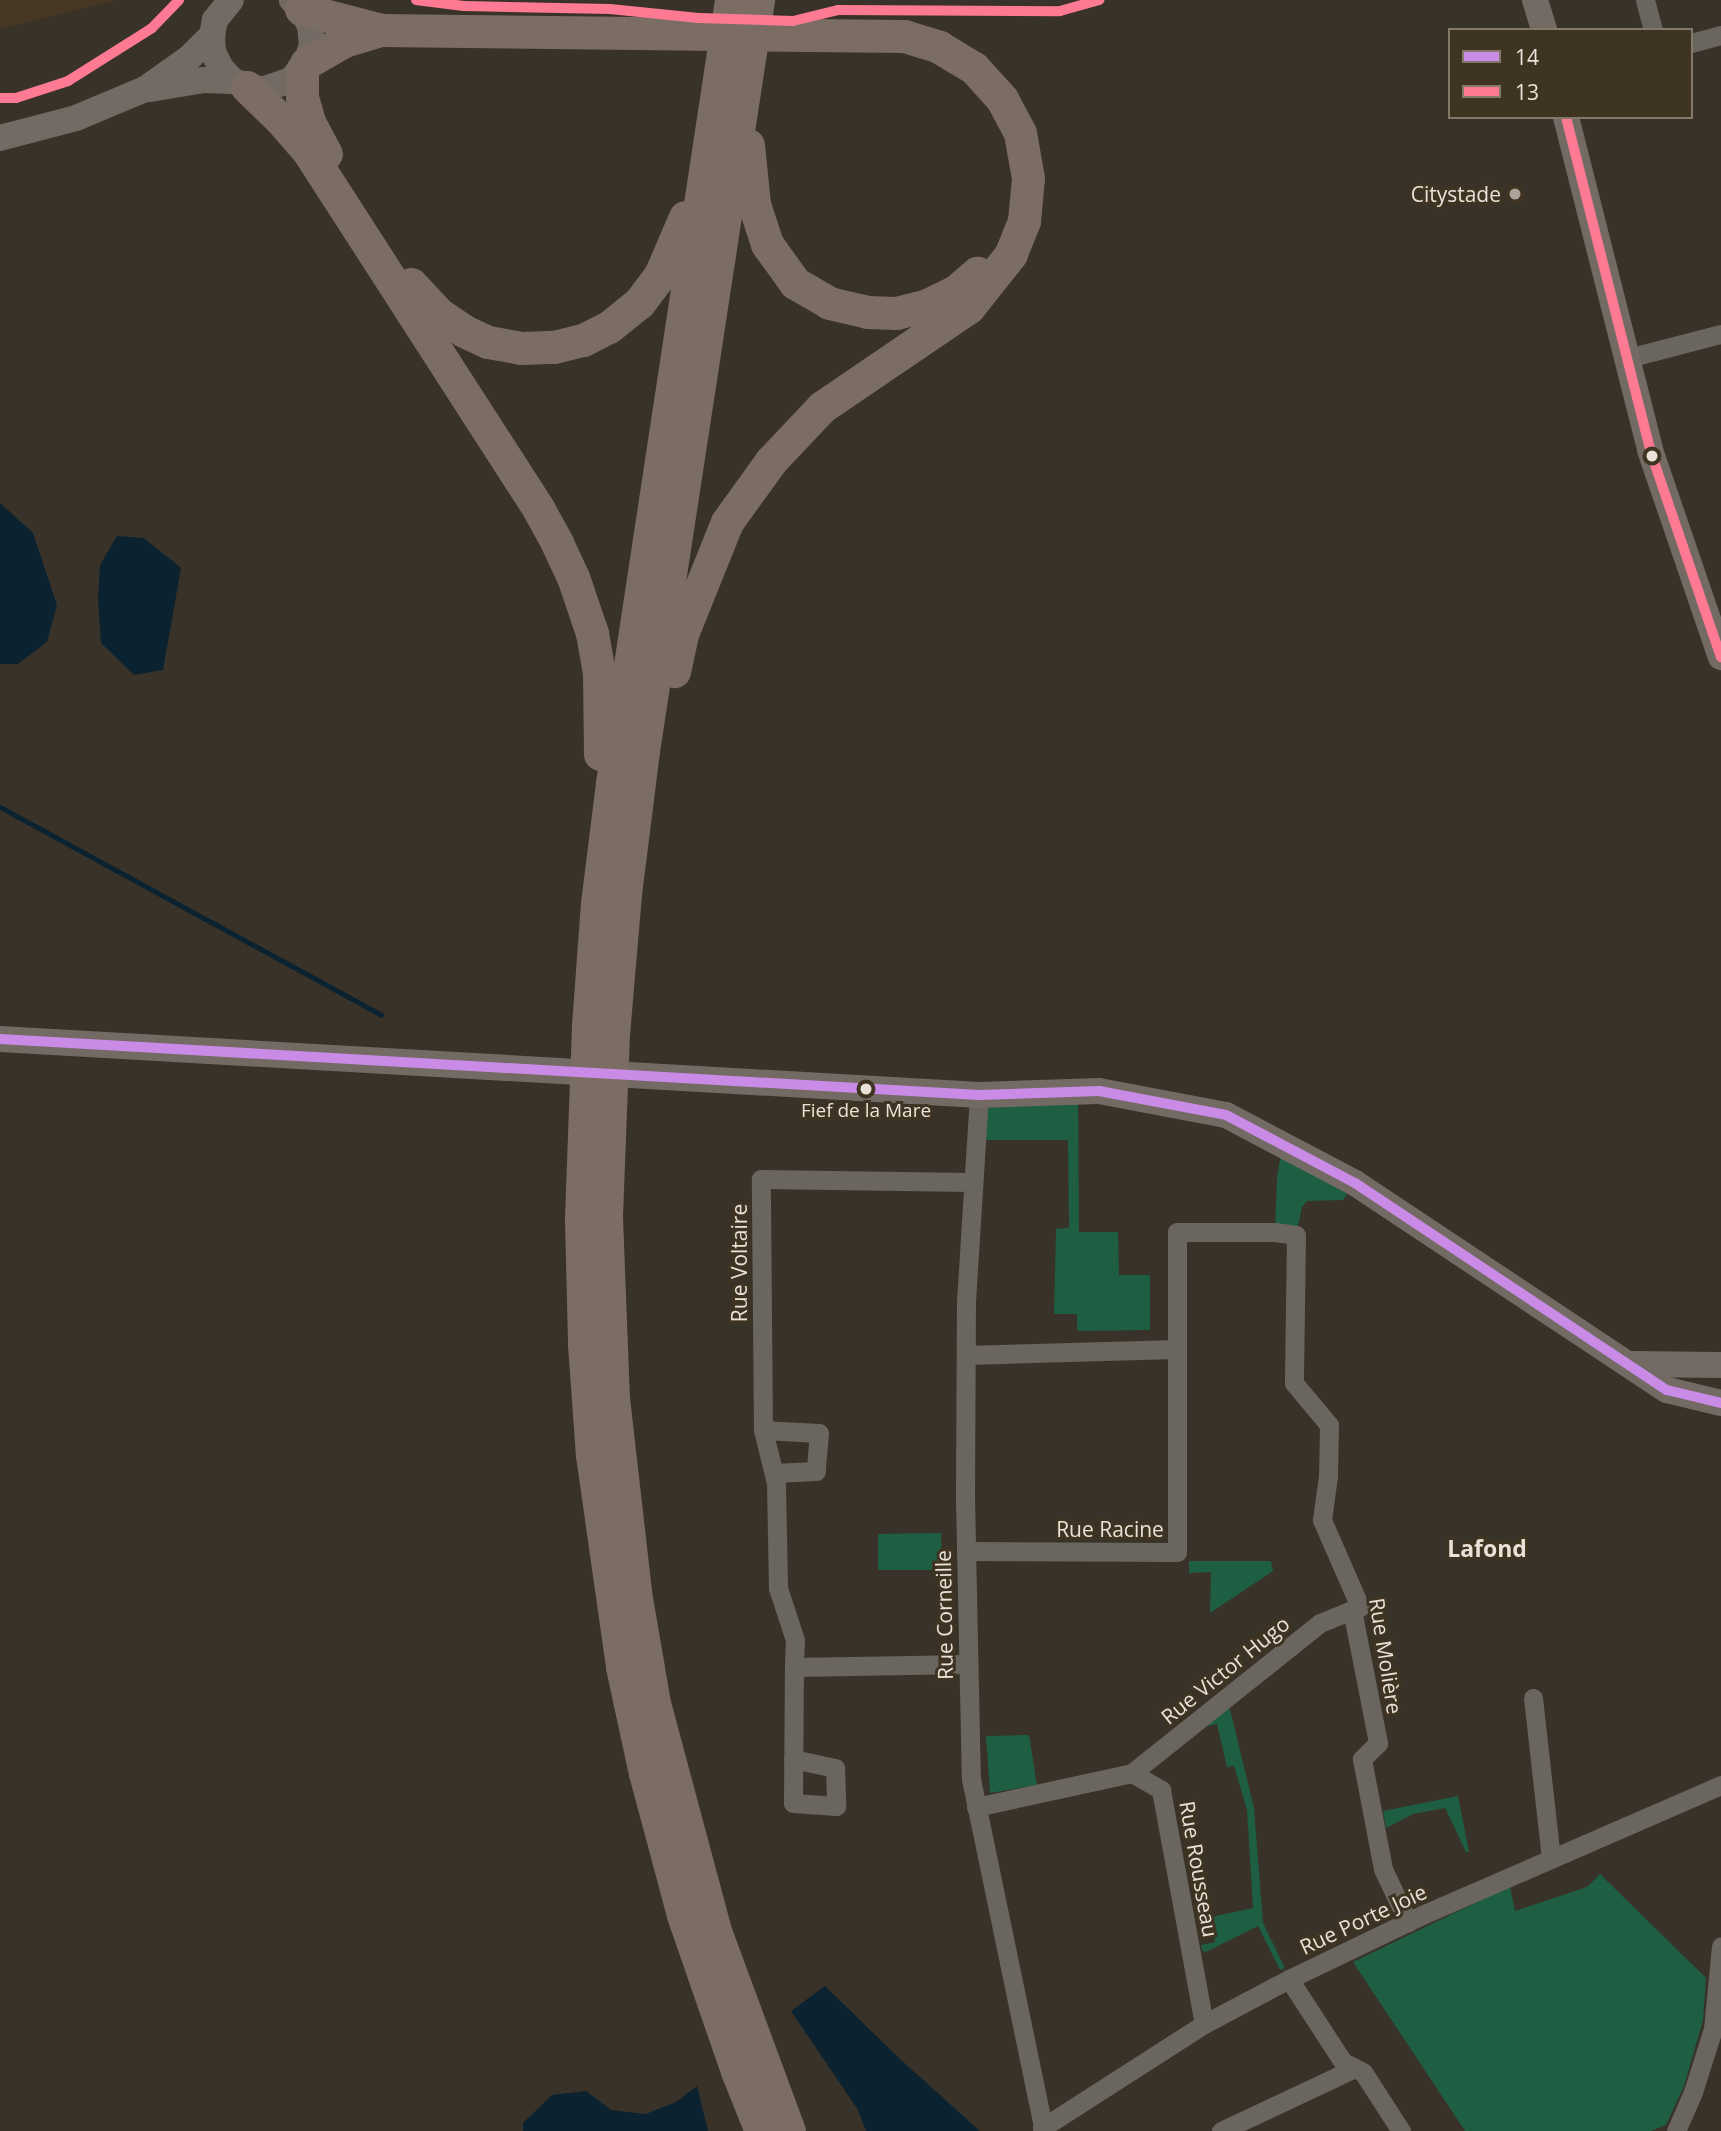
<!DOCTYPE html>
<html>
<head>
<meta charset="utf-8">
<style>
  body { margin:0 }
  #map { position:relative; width:1721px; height:2131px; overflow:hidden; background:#393228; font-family:"Open Sans",sans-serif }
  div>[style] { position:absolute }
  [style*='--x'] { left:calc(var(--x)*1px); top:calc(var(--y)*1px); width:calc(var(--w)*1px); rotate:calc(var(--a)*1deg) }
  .built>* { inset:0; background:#473823 }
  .green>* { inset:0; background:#1e5e43 }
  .water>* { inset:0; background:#0b2330 }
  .stream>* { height:5px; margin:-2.5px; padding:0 2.5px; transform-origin:2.5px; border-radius:2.5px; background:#0b2330 }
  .street>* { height:19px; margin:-9.5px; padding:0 9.5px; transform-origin:9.5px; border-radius:9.5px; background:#6a655e }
  .secondary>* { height:26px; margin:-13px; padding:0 13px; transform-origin:13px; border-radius:13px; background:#736a64 }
  .highway>* { height:33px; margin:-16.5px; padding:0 16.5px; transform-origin:16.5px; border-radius:16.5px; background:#7c6d64 }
  .bus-1>* { height:10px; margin:-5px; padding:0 5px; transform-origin:5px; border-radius:5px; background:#ca8be6 }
  .bus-2>* { height:10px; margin:-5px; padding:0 5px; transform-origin:5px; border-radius:5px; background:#fe7a93 }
  .dots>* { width:19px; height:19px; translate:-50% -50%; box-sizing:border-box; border:4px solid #3f3322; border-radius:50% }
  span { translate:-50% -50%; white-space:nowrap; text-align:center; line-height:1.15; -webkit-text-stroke:6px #3f3322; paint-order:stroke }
  .bus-label { font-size:19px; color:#eae2d8 }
  .poi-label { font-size:21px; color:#eae2d8 }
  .right { translate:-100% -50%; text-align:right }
  .street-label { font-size:21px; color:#eae2d8 }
  .neighbourhood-label { font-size:23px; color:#eae2d8; font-weight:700 }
  .legend { position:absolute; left:1448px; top:28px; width:245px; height:91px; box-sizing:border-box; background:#3f3322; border:2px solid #83796b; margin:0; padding:9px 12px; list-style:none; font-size:21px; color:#eae2d8 }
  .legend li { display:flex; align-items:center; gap:14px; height:35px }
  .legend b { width:35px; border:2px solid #83796b }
</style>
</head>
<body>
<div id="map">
  <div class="built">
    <i style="clip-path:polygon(0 0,117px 0,0 29px)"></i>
  </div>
  <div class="green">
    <i style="clip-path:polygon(1078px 1092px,1079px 1232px,1118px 1232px,1119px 1275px,1150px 1275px,1150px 1330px,1077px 1331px,1077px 1314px,1054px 1314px,1056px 1229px,1069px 1228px,1068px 1140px,975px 1140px,979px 1095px)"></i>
    <i style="clip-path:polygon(1283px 1143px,1355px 1183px,1343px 1200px,1307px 1201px,1302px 1207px,1296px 1235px,1275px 1232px,1277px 1177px)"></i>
    <i style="clip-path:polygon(941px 1533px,942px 1570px,878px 1570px,878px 1534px)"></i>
    <i style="clip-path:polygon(1189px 1561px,1271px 1561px,1273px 1571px,1210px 1613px,1211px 1572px,1189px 1573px)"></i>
    <i style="clip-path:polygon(1229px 1705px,1254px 1808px,1263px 1923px,1285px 1968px,1280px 1970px,1258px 1926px,1204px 1953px,1202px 1949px,1201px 1945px,1215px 1942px,1211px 1917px,1253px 1908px,1247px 1810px,1234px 1766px,1227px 1767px,1217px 1724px,1203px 1727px)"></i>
    <i style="clip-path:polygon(1029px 1735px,1037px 1785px,990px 1793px,986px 1736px)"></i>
    <i style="clip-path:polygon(1458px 1796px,1469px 1852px,1466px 1852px,1445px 1808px,1413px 1814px,1386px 1828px,1383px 1811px)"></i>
    <i style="clip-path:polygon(1600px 1874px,1706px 1978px,1703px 2020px,1684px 2086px,1666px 2125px,1651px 2131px,1465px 2131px,1353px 1962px,1510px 1886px,1515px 1911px,1587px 1887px)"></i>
  </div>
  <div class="water">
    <i style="clip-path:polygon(0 503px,33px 533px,57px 605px,47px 642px,18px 664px,0 664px)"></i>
    <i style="clip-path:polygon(117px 536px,144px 538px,181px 568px,163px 670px,134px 675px,101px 643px,98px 598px,100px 565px)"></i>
    <i style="clip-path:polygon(825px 1986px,900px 2059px,980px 2131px,866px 2131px,858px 2110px,791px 2011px)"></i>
    <i style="clip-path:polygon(697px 2086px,708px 2131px,523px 2131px,523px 2123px,552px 2095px,586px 2091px,611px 2110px,646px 2114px,676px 2102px)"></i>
  </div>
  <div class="stream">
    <i style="--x:0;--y:807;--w:434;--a:28.6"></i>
  </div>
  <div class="street">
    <i style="--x:1645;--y:0;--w:31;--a:75"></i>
    <i style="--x:1691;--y:43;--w:31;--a:-15"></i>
    <i style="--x:1624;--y:359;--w:100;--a:-14.5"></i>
    <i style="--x:979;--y:1095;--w:206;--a:93.6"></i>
    <i style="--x:966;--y:1301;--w:197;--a:90.3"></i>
    <i style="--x:965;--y:1498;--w:281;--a:88.8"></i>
    <i style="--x:971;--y:1779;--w:359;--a:78.3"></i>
    <i style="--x:966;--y:1355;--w:211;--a:-1.6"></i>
    <i style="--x:763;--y:1430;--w:56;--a:3.1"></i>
    <i style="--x:819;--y:1433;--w:38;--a:95"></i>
    <i style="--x:816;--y:1471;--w:42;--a:177.3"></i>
    <i style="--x:966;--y:1551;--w:211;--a:0.3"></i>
    <i style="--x:1177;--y:1552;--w:320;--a:-90"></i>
    <i style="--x:1177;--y:1232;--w:98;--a:0"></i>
    <i style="--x:1275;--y:1232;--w:21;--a:8"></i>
    <i style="--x:1296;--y:1235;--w:148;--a:90.8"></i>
    <i style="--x:1294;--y:1383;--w:55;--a:50.2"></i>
    <i style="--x:1329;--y:1425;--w:51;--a:91.1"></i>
    <i style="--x:1328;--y:1476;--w:44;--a:97.8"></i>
    <i style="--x:1322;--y:1520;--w:95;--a:66.4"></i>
    <i style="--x:1360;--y:1607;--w:9;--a:159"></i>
    <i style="--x:1352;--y:1610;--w:136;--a:78.9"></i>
    <i style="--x:1378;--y:1743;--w:23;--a:135"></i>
    <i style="--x:1362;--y:1759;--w:112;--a:79.2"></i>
    <i style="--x:1383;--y:1869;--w:59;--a:64.7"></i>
    <i style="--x:794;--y:1667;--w:174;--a:-1"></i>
    <i style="--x:1533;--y:1698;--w:161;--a:83.6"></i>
    <i style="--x:793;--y:1759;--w:43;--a:12.1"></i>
    <i style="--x:835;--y:1768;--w:38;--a:88"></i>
    <i style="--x:836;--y:1806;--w:43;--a:-176"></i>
    <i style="--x:793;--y:1803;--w:136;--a:-89.6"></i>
    <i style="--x:794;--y:1667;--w:27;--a:-88"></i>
    <i style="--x:795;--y:1640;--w:55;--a:-108.1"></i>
    <i style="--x:778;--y:1588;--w:105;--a:-91.1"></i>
    <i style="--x:776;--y:1483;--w:55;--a:-103.8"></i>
    <i style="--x:763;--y:1430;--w:251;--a:-90.5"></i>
    <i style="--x:761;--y:1179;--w:210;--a:0.8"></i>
    <i style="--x:1132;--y:1773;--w:241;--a:-38.6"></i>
    <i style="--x:1320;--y:1623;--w:35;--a:-22"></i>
    <i style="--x:976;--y:1807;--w:160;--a:-12.3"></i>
    <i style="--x:1132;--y:1773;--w:34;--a:30"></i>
    <i style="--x:1161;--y:1790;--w:238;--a:79.6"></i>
    <i style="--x:1289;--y:1979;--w:99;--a:57"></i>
    <i style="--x:1343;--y:2062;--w:22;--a:27"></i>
    <i style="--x:1363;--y:2072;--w:70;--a:57.2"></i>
    <i style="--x:1042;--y:2128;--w:193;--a:-32.7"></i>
    <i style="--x:1204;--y:2024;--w:96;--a:-27.9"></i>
    <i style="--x:1289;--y:1979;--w:148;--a:-25.7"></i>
    <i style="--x:1422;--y:1915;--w:326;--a:-23.5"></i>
    <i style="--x:1221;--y:2131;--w:148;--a:-25.2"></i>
    <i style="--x:1676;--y:2131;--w:43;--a:-66.4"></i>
    <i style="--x:1693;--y:2092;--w:66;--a:-72.4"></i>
    <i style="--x:1713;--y:2029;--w:83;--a:-84.5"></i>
  </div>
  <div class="secondary">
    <i style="--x:231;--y:0;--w:26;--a:129"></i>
    <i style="--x:215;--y:20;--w:15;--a:101"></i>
    <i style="--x:212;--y:35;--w:17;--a:87"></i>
    <i style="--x:213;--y:52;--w:18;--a:63"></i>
    <i style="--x:221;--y:68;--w:18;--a:47"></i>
    <i style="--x:233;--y:81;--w:30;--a:17"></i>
    <i style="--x:262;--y:90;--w:31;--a:-19"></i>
    <i style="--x:291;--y:80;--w:23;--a:-49"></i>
    <i style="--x:306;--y:63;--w:19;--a:-72"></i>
    <i style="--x:312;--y:45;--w:19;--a:-96"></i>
    <i style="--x:310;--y:26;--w:19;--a:-118"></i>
    <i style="--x:301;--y:9;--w:13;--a:-135"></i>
    <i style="--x:1535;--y:0;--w:31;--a:73"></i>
    <i style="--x:150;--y:89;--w:55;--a:-9.5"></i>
    <i style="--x:204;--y:80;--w:29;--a:2"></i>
    <i style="--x:1566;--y:117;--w:343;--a:75.8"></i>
    <i style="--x:1650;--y:450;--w:219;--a:71.1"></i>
    <i style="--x:0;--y:138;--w:79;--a:-14.7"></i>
    <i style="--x:76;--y:118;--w:75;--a:-22.8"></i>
    <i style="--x:145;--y:89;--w:54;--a:-35.2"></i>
    <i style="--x:189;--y:58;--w:33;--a:-45"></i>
    <i style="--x:0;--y:1039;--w:981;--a:3.27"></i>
    <i style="--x:979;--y:1095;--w:120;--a:-1.9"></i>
    <i style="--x:1099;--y:1091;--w:129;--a:10.7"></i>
    <i style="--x:1226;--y:1115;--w:146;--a:27.8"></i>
    <i style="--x:1355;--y:1183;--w:374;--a:33.6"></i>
    <i style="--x:1667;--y:1390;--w:56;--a:13.5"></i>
    <i style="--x:1632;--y:1364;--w:89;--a:0.6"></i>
  </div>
  <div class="highway">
    <i style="--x:731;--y:0;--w:792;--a:98.64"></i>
    <i style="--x:612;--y:783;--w:121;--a:97.1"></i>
    <i style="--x:597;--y:903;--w:123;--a:94.2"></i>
    <i style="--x:588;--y:1026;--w:193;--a:92.1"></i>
    <i style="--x:581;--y:1219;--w:125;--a:88.6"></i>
    <i style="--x:584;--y:1344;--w:111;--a:85.9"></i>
    <i style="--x:592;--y:1455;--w:214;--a:81.9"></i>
    <i style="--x:622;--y:1667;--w:108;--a:77.8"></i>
    <i style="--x:645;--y:1773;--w:147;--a:75"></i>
    <i style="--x:683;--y:1915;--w:165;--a:70.9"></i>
    <i style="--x:737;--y:2071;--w:65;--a:68.2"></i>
    <i style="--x:758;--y:0;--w:760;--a:98.71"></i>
    <i style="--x:643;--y:751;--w:144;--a:97.2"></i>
    <i style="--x:625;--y:894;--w:140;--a:94.9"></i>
    <i style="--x:613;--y:1033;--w:184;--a:92.2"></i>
    <i style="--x:606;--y:1217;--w:181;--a:87.8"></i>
    <i style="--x:613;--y:1398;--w:195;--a:83.5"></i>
    <i style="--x:635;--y:1592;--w:113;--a:80.3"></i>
    <i style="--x:654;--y:1703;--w:236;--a:75"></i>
    <i style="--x:715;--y:1931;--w:213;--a:69.7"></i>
    <i style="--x:301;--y:9;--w:83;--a:14.7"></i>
    <i style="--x:381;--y:30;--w:523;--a:0.66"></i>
    <i style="--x:904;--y:36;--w:37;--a:17"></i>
    <i style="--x:939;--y:47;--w:41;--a:31"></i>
    <i style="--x:974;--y:68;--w:42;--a:47.9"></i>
    <i style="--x:1002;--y:99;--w:38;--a:62"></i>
    <i style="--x:1020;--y:133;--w:46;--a:79.9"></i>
    <i style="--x:1028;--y:178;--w:43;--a:95.3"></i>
    <i style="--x:1024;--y:221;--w:35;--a:112"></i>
    <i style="--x:1011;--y:254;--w:68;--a:128.4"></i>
    <i style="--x:969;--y:307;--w:178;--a:145.8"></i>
    <i style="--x:822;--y:407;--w:74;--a:133.4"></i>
    <i style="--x:771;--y:461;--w:75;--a:125.8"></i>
    <i style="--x:727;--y:522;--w:121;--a:111.9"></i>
    <i style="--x:682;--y:634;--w:38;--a:102"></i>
    <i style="--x:306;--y:63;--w:44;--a:-30.1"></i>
    <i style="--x:344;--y:41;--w:39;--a:-17"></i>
    <i style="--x:302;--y:70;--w:27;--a:90"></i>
    <i style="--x:302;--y:97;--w:26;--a:74"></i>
    <i style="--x:309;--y:122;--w:36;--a:62"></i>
    <i style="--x:247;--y:87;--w:46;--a:44.1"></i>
    <i style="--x:280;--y:119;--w:43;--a:48.8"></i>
    <i style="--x:308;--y:151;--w:427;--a:57.2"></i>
    <i style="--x:539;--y:510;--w:38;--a:61"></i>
    <i style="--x:557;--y:543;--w:38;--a:65"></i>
    <i style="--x:573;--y:577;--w:59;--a:71.3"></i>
    <i style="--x:592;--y:633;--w:41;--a:80.1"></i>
    <i style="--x:599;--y:673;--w:81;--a:89.3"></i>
    <i style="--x:748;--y:145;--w:59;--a:84.2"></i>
    <i style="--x:754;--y:204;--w:42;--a:72"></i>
    <i style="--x:767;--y:244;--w:48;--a:54.3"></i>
    <i style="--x:795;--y:283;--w:39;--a:30"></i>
    <i style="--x:829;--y:303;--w:39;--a:13"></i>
    <i style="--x:867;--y:312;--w:29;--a:2"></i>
    <i style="--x:896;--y:313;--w:32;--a:-14"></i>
    <i style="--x:927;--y:305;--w:32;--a:-26"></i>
    <i style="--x:956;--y:291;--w:28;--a:-41"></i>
    <i style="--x:411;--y:284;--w:41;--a:47"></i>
    <i style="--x:439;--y:314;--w:30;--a:34"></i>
    <i style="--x:464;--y:331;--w:26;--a:25"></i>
    <i style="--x:488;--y:342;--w:34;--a:10"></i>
    <i style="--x:521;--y:348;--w:33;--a:-2"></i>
    <i style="--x:554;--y:347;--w:30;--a:-14"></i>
    <i style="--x:583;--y:340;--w:29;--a:-27"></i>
    <i style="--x:609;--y:327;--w:38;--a:-39"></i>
    <i style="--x:639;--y:303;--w:35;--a:-53"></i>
    <i style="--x:660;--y:275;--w:63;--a:-66.7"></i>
  </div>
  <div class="bus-1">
    <i style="--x:0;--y:1039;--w:981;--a:3.27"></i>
    <i style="--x:979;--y:1095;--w:120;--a:-1.9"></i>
    <i style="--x:1099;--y:1091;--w:129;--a:10.7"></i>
    <i style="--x:1226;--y:1115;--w:146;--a:27.8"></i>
    <i style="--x:1355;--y:1183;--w:374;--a:33.6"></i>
    <i style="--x:1667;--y:1390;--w:56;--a:13.5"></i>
  </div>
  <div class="bus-2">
    <i style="--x:416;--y:0;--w:48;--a:7.1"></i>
    <i style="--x:464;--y:6;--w:146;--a:1.2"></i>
    <i style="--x:610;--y:9;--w:89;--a:5.8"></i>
    <i style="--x:699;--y:18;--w:94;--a:1.8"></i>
    <i style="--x:793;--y:21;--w:46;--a:-13.7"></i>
    <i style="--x:838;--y:10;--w:222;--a:0.3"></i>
    <i style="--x:1060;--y:11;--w:41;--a:-15.8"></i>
    <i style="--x:0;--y:98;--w:16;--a:0"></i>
    <i style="--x:16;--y:98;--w:55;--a:-18.1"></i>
    <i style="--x:68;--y:81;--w:99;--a:-32.2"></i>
    <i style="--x:152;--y:28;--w:39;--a:-46"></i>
    <i style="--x:1566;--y:117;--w:343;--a:75.8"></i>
    <i style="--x:1650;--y:450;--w:219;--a:71.1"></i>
  </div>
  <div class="dots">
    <i style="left:1515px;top:194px;background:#aca49a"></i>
    <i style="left:1652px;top:456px;background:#eae2d8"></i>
    <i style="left:866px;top:1089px;background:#eae2d8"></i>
  </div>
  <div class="bus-label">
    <span style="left:866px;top:1111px">Fief de la Mare</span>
  </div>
  <div class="poi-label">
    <span class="right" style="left:1501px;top:194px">Citystade</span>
  </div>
  <div class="street-label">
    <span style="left:739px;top:1263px;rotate:-90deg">Rue Voltaire</span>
    <span style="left:1110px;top:1529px">Rue Racine</span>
    <span style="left:944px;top:1615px;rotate:-91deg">Rue Corneille</span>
    <span style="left:1386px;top:1656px;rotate:81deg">Rue Molière</span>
    <span style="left:1225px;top:1670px;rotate:-39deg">Rue Victor Hugo</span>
    <span style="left:1199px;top:1869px;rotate:80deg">Rue Rousseau</span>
    <span style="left:1363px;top:1919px;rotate:-25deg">Rue Porte Joie</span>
  </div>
  <div class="neighbourhood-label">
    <span style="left:1487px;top:1548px">Lafond</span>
  </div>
  <ul class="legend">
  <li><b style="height:9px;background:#ca8be6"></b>14</li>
  <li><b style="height:9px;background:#fe7a93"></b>13</li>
  </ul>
</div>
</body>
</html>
